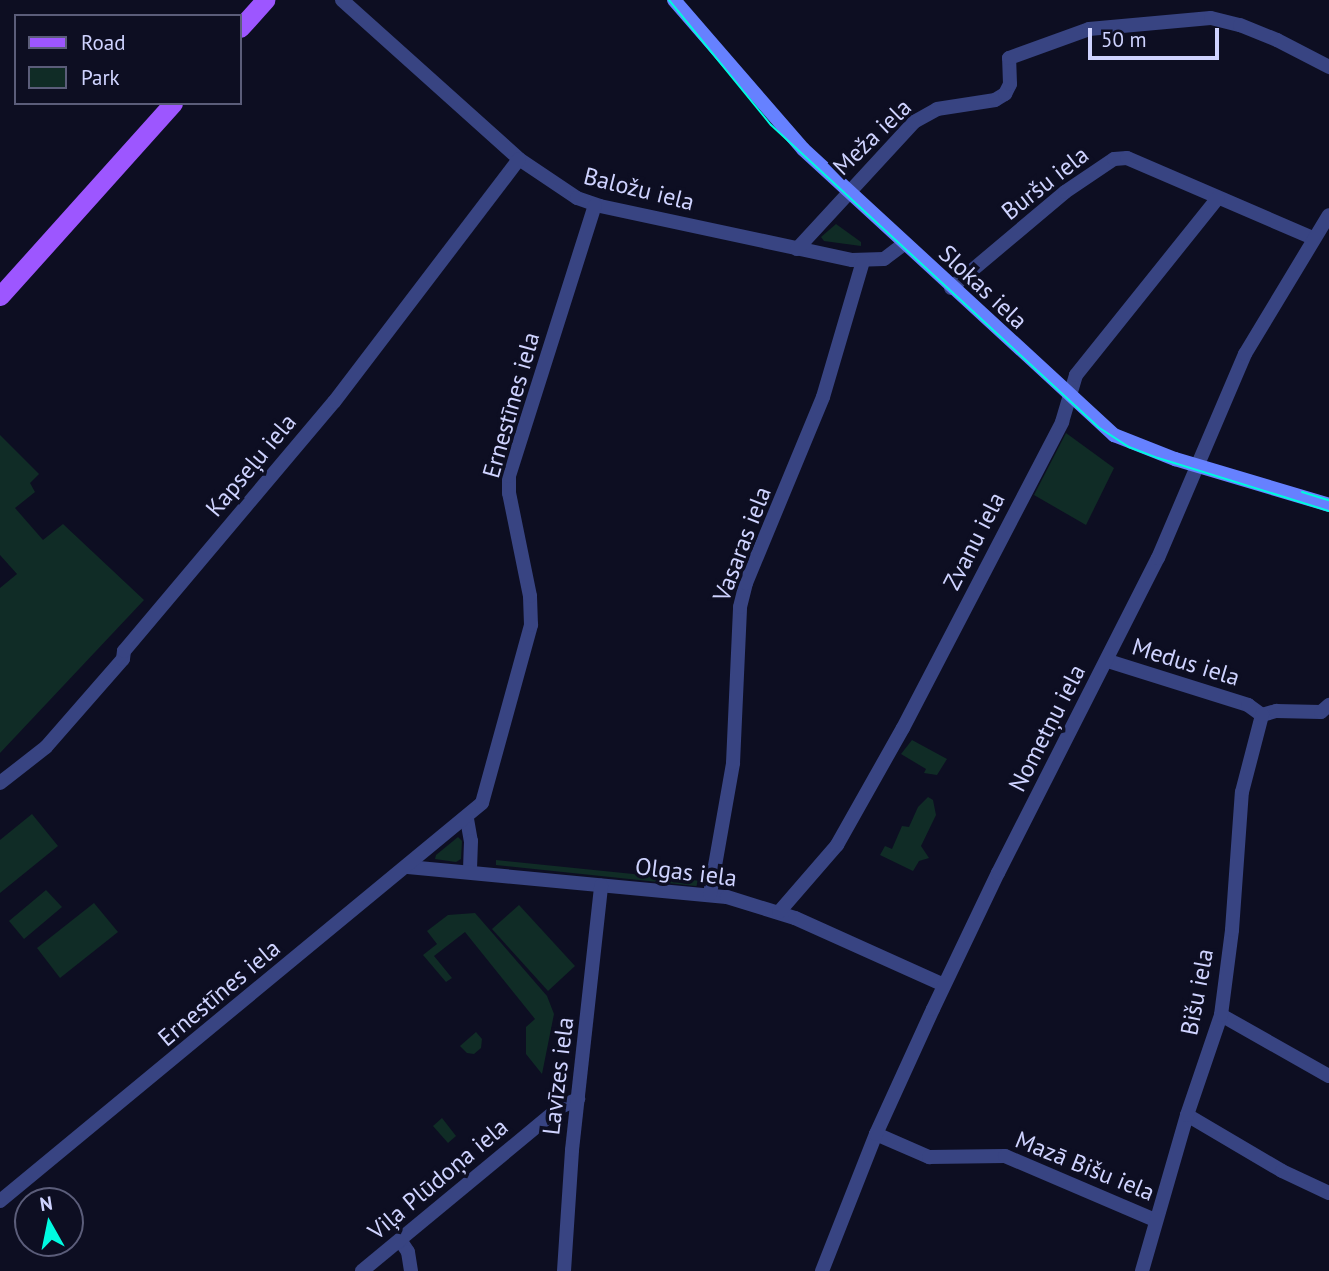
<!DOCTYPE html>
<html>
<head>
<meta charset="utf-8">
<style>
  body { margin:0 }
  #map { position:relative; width:1329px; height:1271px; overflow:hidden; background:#0d0e22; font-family:"PT Sans",sans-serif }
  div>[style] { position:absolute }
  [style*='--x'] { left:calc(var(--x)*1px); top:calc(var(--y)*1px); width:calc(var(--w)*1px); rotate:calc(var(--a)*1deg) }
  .green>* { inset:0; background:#102c26 }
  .minor>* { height:14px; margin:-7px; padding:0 7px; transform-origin:7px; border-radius:7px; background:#384482 }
  .secondary>* { height:14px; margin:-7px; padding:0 7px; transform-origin:7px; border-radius:7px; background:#6681ff }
  .primary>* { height:19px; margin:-9.5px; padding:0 9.5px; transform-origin:9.5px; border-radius:9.5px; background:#9d56ff }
  .tram>* { height:2px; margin:-1px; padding:0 1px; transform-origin:1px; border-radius:1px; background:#00fae0 }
  span { translate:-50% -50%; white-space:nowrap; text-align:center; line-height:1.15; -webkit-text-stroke:7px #0d0e22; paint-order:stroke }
  .street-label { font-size:24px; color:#cfd3ff }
  .legend { position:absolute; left:14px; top:14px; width:228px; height:91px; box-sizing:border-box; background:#0d0e22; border:2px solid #5b5d7a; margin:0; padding:9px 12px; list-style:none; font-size:21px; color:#cfd3ff }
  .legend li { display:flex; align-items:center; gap:14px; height:35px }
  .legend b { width:35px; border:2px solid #5b5d7a }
  .north { position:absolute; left:14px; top:1187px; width:70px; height:70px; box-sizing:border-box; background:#0d0e22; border:2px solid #5b5d7a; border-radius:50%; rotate:351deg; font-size:19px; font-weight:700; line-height:28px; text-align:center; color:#cfd3ff }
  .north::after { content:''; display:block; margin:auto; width:24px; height:32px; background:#00fae0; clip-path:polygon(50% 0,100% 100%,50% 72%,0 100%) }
  .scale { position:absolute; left:1088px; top:28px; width:131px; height:32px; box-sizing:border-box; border:4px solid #cfd3ff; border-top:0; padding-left:9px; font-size:21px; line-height:24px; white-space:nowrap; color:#cfd3ff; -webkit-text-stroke:5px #0d0e22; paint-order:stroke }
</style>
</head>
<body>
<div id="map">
  <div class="green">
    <i style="clip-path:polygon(836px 224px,861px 242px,861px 246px,824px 241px,821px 237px)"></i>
    <i style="clip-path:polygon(1066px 433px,1114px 468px,1086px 525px,1034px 495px)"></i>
    <i style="clip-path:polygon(0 435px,39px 474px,30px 483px,35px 492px,15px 508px,43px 540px,63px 524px,144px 600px,0 753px,0 588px,17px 574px,0 555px)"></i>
    <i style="clip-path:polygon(912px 740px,947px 759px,937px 775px,924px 773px,926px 769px,901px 754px)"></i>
    <i style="clip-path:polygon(928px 797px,933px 800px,936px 815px,921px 846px,929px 858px,919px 861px,913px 871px,880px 855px,885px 846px,892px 849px,902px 826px,909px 827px,918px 807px)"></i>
    <i style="clip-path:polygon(32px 814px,58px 846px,0 893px,0 840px)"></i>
    <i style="clip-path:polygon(458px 837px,462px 841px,461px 859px,456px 862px,435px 859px,436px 855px)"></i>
    <i style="clip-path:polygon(496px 860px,702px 881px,696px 886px,496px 865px)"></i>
    <i style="clip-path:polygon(46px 890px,62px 907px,24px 939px,9px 921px)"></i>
    <i style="clip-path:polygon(94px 903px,118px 932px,60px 978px,37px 948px)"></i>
    <i style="clip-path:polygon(519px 905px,575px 966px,548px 991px,492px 929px)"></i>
    <i style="clip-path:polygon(475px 913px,547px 996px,554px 1014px,542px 1074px,526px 1054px,526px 1027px,535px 1019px,465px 932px,434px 956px,452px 978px,446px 982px,423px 955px,437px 944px,427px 931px,448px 915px)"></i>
    <i style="clip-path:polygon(476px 1032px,482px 1039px,481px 1048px,474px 1054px,467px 1053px,460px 1046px)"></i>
    <i style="clip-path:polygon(442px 1118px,456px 1136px,448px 1143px,433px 1126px)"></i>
  </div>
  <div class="minor">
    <i style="--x:342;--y:0;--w:238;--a:41.9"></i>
    <i style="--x:519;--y:159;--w:70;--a:33.9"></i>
    <i style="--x:577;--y:198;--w:24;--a:19"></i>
    <i style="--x:600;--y:206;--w:258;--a:12.1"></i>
    <i style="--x:852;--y:260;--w:32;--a:-2"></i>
    <i style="--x:884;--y:259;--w:25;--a:-37"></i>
    <i style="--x:797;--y:249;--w:173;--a:-47.3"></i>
    <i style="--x:914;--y:122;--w:26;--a:-29"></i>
    <i style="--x:937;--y:109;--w:59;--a:-8.8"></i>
    <i style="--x:995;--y:100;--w:12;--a:-31"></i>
    <i style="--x:1005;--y:94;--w:11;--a:-63"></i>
    <i style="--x:1010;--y:84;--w:26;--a:-92"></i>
    <i style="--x:1009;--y:58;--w:85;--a:-19.9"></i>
    <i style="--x:1089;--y:29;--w:122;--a:-5.2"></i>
    <i style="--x:1211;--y:18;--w:30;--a:14"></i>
    <i style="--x:1240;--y:25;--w:40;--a:22"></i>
    <i style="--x:1277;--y:40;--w:59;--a:27.4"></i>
    <i style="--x:951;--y:288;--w:149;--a:-40.1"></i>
    <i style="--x:1065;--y:192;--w:59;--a:-34"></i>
    <i style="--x:1114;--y:159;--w:13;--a:-4"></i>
    <i style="--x:1127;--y:158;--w:202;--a:23.3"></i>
    <i style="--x:1108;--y:661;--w:147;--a:17.4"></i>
    <i style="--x:1248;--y:705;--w:17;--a:36"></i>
    <i style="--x:1262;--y:715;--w:15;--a:-16"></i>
    <i style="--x:1276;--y:711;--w:45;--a:1.3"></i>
    <i style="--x:1321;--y:712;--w:11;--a:-41"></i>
    <i style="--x:0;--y:783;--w:58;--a:-38"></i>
    <i style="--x:46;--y:747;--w:117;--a:-48.8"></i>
    <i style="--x:123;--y:659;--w:8;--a:-83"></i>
    <i style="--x:124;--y:651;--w:326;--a:-49.9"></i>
    <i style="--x:334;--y:402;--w:305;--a:-52.7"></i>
    <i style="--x:467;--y:819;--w:22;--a:80"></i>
    <i style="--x:471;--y:841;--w:31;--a:92"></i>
    <i style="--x:408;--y:867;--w:320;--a:5.4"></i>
    <i style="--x:727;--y:897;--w:71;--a:17.2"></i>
    <i style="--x:795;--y:918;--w:163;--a:24.2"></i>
    <i style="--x:710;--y:894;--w:133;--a:-80"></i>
    <i style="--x:733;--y:763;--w:156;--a:-87.4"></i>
    <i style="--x:740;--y:607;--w:25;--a:-76"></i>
    <i style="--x:746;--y:583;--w:201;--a:-67.5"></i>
    <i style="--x:823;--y:397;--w:142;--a:-73.6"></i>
    <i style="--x:779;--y:912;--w:89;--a:-49.1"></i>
    <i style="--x:837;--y:845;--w:134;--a:-60.6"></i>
    <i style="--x:903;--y:728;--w:345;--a:-62.5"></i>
    <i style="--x:1062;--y:422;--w:49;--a:-73.4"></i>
    <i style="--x:1076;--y:375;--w:227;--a:-51.3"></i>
    <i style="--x:1221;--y:1015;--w:124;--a:29.5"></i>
    <i style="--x:1187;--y:1115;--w:110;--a:30.5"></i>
    <i style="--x:1282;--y:1171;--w:52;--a:25.1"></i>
    <i style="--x:876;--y:1134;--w:58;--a:23.5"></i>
    <i style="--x:929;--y:1157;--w:76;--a:-0.8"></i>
    <i style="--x:1005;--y:1156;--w:163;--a:23.1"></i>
    <i style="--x:0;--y:1201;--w:625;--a:-39.55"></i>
    <i style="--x:482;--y:803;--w:185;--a:-74.6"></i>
    <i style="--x:531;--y:625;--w:29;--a:-92"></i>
    <i style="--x:530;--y:596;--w:105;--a:-101.5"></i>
    <i style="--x:509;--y:493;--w:17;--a:-90"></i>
    <i style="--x:509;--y:476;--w:284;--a:-72.4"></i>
    <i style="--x:400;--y:1240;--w:14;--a:56"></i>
    <i style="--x:408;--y:1252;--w:19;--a:81"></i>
    <i style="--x:362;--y:1271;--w:257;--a:-39.6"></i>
    <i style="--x:560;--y:1107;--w:20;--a:-24"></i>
    <i style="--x:564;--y:1271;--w:121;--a:-86.2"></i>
    <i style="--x:572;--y:1150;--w:266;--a:-83.7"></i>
    <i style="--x:822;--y:1271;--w:147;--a:-68.5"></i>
    <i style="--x:876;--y:1134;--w:137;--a:-65.5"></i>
    <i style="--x:933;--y:1009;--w:151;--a:-64.5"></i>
    <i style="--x:998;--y:873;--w:353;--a:-63.1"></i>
    <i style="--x:1158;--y:558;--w:222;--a:-66.9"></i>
    <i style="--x:1245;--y:354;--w:162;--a:-58.9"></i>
    <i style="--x:1142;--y:1271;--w:162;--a:-73.9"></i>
    <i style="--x:1187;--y:1115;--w:106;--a:-71.2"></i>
    <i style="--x:1221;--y:1015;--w:86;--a:-82.6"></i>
    <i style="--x:1232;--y:930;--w:138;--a:-85.9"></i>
    <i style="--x:1242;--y:792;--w:80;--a:-75.4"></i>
  </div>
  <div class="secondary">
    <i style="--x:674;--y:0;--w:197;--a:49.1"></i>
    <i style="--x:803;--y:149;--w:423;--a:42.6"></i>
    <i style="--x:1114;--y:435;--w:66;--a:21.5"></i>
    <i style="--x:1175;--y:459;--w:161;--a:16.6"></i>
  </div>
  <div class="primary">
    <i style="--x:240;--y:28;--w:38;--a:-48"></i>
    <i style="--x:0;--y:296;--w:259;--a:-48.1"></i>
  </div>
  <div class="tram">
    <i style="--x:669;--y:0;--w:161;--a:50.8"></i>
    <i style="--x:771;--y:125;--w:445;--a:42.7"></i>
    <i style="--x:1098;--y:427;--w:37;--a:33"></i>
    <i style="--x:1129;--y:447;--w:31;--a:21"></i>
    <i style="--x:1158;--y:458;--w:179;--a:17.2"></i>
    <i style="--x:1302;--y:492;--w:28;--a:17"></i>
  </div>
  <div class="street-label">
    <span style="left:872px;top:137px;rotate:-44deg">Meža iela</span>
    <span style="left:1045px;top:183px;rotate:-38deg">Buršu iela</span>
    <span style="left:639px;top:189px;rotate:14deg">Baložu iela</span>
    <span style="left:983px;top:287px;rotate:43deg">Slokas iela</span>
    <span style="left:511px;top:405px;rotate:-74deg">Ernestīnes iela</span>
    <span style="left:251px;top:465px;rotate:-50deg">Kapseļu iela</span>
    <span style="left:974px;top:541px;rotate:-63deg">Zvanu iela</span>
    <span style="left:742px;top:544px;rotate:-69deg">Vasaras iela</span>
    <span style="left:1186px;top:662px;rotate:17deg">Medus iela</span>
    <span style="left:1047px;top:728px;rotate:-63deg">Nometņu iela</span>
    <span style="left:686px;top:872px;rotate:7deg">Olgas iela</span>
    <span style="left:1197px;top:992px;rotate:-79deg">Bišu iela</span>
    <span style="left:219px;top:993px;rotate:-40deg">Ernestīnes iela</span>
    <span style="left:558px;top:1076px;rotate:-83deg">Lavīzes iela</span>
    <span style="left:1085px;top:1166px;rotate:22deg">Mazā Bišu iela</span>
    <span style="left:438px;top:1179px;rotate:-40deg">Viļa Plūdoņa iela</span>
  </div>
  <ul class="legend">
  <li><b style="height:9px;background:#9d56ff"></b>Road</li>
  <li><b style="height:19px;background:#102c26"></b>Park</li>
  </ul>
  <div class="north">N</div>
  <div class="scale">50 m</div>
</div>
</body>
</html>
